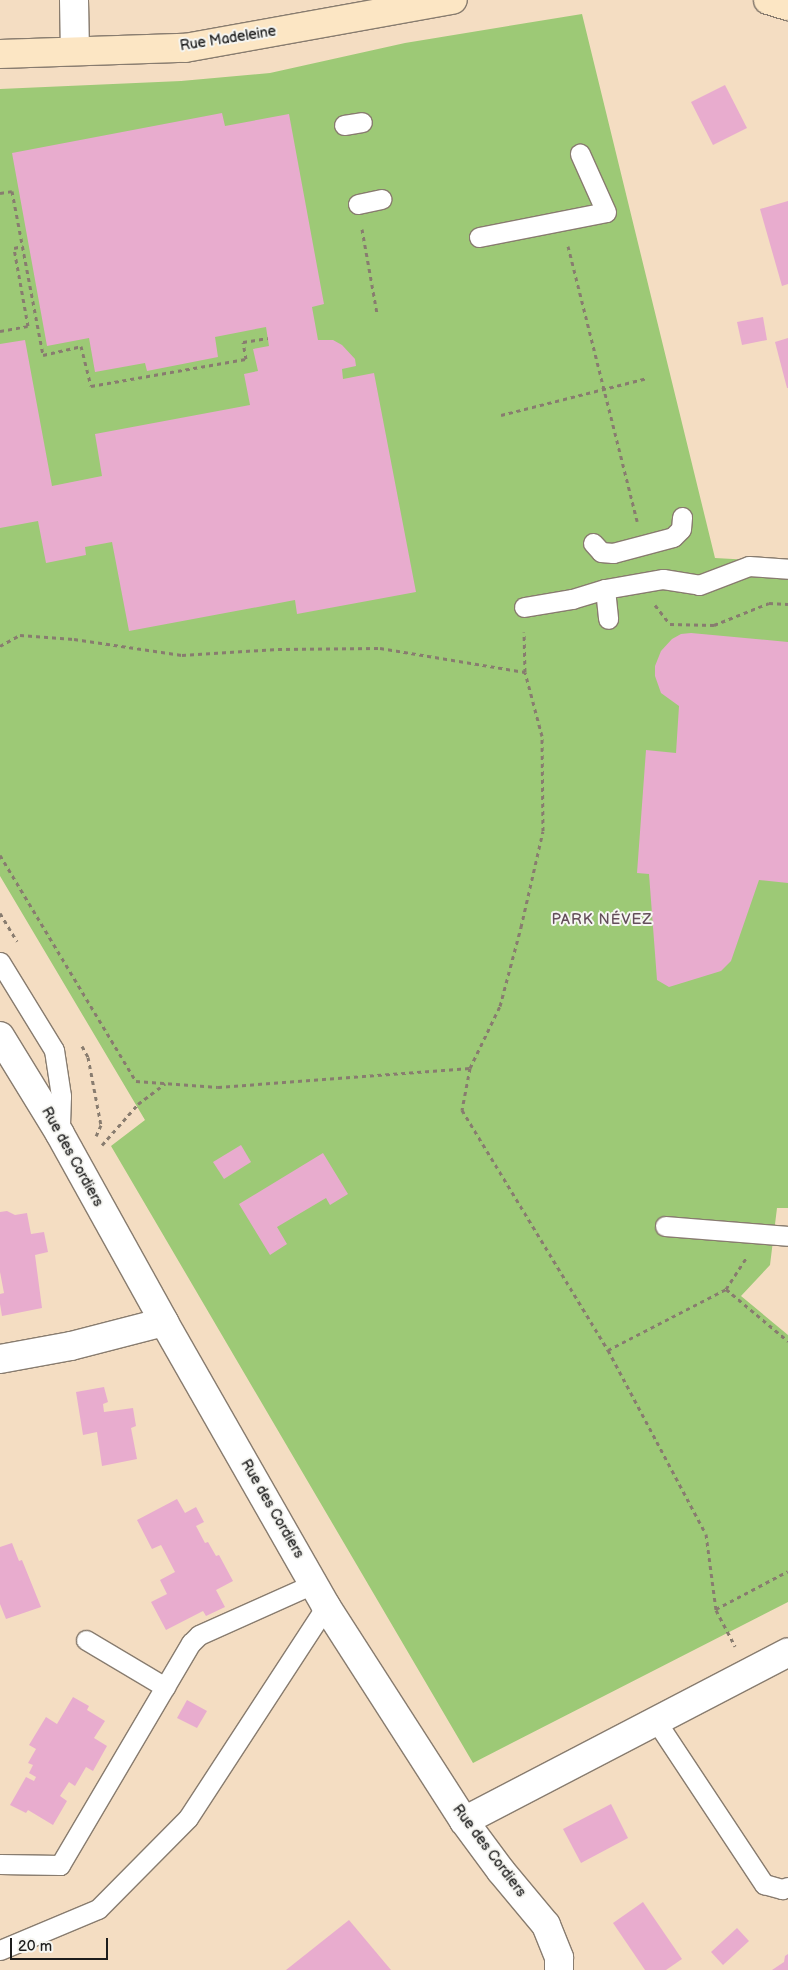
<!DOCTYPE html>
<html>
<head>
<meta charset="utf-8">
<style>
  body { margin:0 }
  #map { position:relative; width:788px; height:1970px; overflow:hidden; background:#f4ddc2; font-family:"Balsamiq Sans",sans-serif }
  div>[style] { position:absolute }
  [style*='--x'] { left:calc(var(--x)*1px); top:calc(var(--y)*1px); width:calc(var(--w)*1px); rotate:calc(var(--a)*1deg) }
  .green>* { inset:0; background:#9dc976 }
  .building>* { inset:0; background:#e8acce }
  .path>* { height:3px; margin-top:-1.5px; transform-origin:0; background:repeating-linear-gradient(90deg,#887c6f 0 4px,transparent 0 8px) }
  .roads { filter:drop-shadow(1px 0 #887c6f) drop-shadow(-1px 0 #887c6f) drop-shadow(0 1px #887c6f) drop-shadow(0 -1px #887c6f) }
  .lane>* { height:19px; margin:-9.5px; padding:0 9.5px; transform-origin:9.5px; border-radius:9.5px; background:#fff }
  .street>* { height:28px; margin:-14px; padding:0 14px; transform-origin:14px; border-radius:14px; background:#fff }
  .secondary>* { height:28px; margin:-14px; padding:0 14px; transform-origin:14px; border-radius:14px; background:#fce6c4 }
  span { translate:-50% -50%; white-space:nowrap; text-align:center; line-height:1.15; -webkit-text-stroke:4px #f6f6f2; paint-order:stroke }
  .street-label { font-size:14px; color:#1c1c1c }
  .neighbourhood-label { font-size:15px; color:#634e5a; letter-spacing:1px }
  .scale { position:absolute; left:10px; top:1938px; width:98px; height:22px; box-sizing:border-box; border:2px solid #1c1c1c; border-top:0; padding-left:6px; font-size:15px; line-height:18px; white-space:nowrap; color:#1c1c1c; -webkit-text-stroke:4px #f6f6f2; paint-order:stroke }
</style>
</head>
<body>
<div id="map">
  <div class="green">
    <i style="clip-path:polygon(582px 14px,715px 558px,788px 562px,788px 1208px,777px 1208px,770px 1265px,741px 1296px,788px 1335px,788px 1602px,473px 1763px,111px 1146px,145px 1120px,0 876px,0 89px,181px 81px,270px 73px,405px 43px)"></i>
  </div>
  <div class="building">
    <i style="clip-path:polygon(725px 85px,747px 128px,713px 145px,691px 102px)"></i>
    <i style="clip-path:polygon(222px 113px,225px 126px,289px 114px,324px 304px,312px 307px,318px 340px,333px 340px,342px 345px,355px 359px,356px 366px,342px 369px,343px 379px,374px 373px,416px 592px,297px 614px,295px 600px,129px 631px,112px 542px,85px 547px,86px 555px,46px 563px,38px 521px,0 528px,0 344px,25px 340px,52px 486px,102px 476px,95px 434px,250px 405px,244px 374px,258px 371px,253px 349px,269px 346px,266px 327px,215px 337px,218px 357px,147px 371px,145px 363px,95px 372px,89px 338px,47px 346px,12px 153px)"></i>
    <i style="clip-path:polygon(788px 201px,788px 284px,782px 286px,760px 209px)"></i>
    <i style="clip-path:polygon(763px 317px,767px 340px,742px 345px,737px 322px)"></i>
    <i style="clip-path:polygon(788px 338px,788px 388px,787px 388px,775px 342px)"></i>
    <i style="clip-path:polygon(691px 633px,788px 642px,788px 883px,759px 880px,731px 961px,721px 971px,669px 987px,657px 980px,649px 874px,637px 873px,646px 750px,676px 753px,679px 706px,661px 693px,655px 676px,655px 666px,661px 651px,672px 639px,681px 634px)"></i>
    <i style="clip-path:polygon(241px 1145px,251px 1162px,224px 1179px,213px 1162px)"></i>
    <i style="clip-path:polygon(323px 1153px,348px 1194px,330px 1205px,326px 1198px,277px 1227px,287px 1244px,270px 1255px,239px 1204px)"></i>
    <i style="clip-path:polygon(7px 1211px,15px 1215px,27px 1213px,31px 1234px,44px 1232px,48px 1252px,35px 1255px,42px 1308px,2px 1316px,0 1304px,0 1294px,4px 1293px,0 1272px,0 1212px)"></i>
    <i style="clip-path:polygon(104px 1387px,108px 1402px,103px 1404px,104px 1412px,133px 1408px,136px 1426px,131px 1428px,137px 1459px,102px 1466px,97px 1432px,83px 1435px,76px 1392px)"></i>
    <i style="clip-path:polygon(177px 1499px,185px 1513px,196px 1507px,204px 1522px,196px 1526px,205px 1543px,208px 1542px,216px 1556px,219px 1555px,233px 1581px,216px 1590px,225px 1607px,206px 1616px,203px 1611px,166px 1630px,151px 1602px,167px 1594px,160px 1580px,175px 1572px,161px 1545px,152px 1549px,137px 1520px)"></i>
    <i style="clip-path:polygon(12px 1543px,19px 1561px,22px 1560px,41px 1607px,6px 1619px,0 1604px,0 1547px)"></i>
    <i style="clip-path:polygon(73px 1697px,89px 1706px,87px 1710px,105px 1721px,94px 1738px,107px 1746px,93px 1771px,86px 1767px,75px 1786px,69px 1782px,60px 1796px,67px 1801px,53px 1825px,28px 1810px,26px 1813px,10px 1805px,26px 1777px,34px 1781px,36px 1777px,29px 1773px,33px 1765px,28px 1763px,36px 1749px,29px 1745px,46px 1717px,57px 1724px)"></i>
    <i style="clip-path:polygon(187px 1700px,207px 1711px,197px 1728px,177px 1718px)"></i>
    <i style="clip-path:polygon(611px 1804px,628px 1838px,581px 1863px,563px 1829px)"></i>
    <i style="clip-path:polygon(643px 1902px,682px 1959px,666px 1970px,645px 1970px,613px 1923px)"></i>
    <i style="clip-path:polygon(349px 1920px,391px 1970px,286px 1970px)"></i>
    <i style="clip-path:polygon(737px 1928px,749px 1941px,723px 1965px,711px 1952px)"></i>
    <i style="clip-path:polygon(788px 1954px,788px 1970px,772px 1970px,784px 1962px,785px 1956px)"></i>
  </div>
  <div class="path">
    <i style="--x:0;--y:193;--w:12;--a:-9"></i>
    <i style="--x:12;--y:191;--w:167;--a:79.3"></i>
    <i style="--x:43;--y:355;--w:39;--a:-13"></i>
    <i style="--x:81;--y:346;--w:41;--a:76"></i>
    <i style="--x:91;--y:386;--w:157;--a:-9.9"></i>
    <i style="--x:246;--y:359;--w:17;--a:-100"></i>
    <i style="--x:243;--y:342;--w:25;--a:-9"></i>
    <i style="--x:362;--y:229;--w:85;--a:79.9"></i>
    <i style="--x:568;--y:246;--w:284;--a:75.9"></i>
    <i style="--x:0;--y:331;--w:28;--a:-10"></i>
    <i style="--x:28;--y:326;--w:79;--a:-100.2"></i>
    <i style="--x:14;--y:248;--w:9;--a:-13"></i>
    <i style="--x:501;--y:415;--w:151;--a:-14.2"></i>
    <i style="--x:655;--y:605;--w:24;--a:52"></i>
    <i style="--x:670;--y:624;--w:44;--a:1.3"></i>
    <i style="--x:714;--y:625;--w:59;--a:-21.8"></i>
    <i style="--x:769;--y:603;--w:19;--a:3"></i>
    <i style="--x:0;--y:646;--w:23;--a:-29"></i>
    <i style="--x:20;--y:635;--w:54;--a:4.2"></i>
    <i style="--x:74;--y:639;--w:109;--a:8.4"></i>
    <i style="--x:182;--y:655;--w:96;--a:-3.6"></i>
    <i style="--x:278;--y:649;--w:102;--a:-0.6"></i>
    <i style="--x:380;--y:648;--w:147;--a:9.4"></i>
    <i style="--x:0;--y:855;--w:264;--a:59"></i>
    <i style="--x:136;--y:1081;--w:82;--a:4.2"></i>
    <i style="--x:218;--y:1087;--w:253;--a:-4.3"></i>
    <i style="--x:470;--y:1068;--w:69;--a:-64.2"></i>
    <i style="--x:500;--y:1006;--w:82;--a:-75.1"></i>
    <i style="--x:521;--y:927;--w:98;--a:-77.1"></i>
    <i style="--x:543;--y:831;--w:95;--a:-90.6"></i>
    <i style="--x:542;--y:736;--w:66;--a:-104.9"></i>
    <i style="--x:525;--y:672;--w:40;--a:-91.4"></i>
    <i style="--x:0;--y:913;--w:33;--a:59"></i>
    <i style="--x:82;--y:1046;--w:13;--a:61"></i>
    <i style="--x:88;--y:1057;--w:69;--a:79.2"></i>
    <i style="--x:101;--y:1125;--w:12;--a:114"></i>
    <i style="--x:470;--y:1068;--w:43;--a:100.8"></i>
    <i style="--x:462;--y:1110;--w:281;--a:58.7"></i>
    <i style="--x:608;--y:1350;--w:208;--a:62"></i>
    <i style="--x:706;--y:1534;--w:77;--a:82.5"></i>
    <i style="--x:716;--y:1610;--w:41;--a:62.2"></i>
    <i style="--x:102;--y:1145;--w:55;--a:-48.7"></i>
    <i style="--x:138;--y:1104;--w:34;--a:-37"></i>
    <i style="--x:726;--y:1289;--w:81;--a:40"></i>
    <i style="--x:608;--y:1350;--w:133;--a:-27.3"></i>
    <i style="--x:726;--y:1289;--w:37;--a:-57"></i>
    <i style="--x:716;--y:1609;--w:81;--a:-27.8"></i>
  </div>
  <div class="roads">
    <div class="lane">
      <i style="--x:344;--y:125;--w:18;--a:-9"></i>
      <i style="--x:358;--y:204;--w:24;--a:-12"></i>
      <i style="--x:479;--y:237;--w:129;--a:-11.1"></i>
      <i style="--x:606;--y:212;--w:64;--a:-114.1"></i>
      <i style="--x:593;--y:543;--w:12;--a:48"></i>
      <i style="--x:601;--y:552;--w:12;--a:5"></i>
      <i style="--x:613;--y:553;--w:62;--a:-14.9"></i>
      <i style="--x:673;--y:537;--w:11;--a:-45"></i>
      <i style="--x:681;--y:529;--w:12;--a:-85"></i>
      <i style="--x:605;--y:589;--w:30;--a:84"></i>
      <i style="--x:524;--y:607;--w:49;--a:-9.5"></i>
      <i style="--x:572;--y:599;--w:34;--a:-17"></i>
      <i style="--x:605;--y:589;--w:59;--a:-9.8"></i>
      <i style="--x:663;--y:579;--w:36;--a:9"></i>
      <i style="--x:699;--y:585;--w:53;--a:-20.8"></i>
      <i style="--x:749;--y:566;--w:39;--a:4"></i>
      <i style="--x:0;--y:962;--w:103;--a:58.5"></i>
      <i style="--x:54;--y:1050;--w:47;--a:81.3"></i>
      <i style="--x:61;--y:1096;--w:37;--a:92"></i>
      <i style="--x:665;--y:1226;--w:123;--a:4.6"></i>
      <i style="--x:86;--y:1640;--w:92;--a:30.7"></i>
      <i style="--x:656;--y:1721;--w:196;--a:56.5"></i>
      <i style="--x:764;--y:1884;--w:19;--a:16"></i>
      <i style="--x:782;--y:1889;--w:6;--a:-18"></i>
      <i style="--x:0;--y:1864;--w:60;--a:1"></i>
      <i style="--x:60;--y:1865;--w:258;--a:-59.5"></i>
      <i style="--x:191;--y:1643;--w:11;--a:-45"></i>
      <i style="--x:199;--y:1635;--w:127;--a:-24.1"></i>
      <i style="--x:0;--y:1950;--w:106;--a:-22.7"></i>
      <i style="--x:98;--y:1909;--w:128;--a:-45.3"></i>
      <i style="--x:188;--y:1818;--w:253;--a:-56.9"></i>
    </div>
    <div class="street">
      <i style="--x:74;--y:0;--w:51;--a:88.9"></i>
      <i style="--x:0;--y:1036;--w:115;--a:58.5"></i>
      <i style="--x:60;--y:1134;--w:215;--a:61"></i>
      <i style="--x:164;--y:1322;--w:327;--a:60.3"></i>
      <i style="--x:326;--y:1606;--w:255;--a:57.3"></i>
      <i style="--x:464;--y:1821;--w:62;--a:53.5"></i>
      <i style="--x:501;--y:1871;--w:70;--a:50.2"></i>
      <i style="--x:546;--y:1925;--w:35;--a:68"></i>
      <i style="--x:559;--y:1958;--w:12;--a:90"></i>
      <i style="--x:0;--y:1359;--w:72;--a:-10.4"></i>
      <i style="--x:71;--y:1346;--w:96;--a:-14.5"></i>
      <i style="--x:464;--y:1821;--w:365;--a:-27.5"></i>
    </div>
    <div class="secondary">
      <i style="--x:768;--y:0;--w:21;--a:17"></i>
      <i style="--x:0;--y:54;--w:185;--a:-1.9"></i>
      <i style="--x:185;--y:48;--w:272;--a:-10.2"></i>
    </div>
  </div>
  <div class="street-label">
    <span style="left:228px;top:39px;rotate:-9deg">Rue Madeleine</span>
    <span style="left:72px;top:1157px;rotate:61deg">Rue des Cordiers</span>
    <span style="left:272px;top:1509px;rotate:60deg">Rue des Cordiers</span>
    <span style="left:489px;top:1851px;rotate:53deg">Rue des Cordiers</span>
  </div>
  <div class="neighbourhood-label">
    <span style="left:602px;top:920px">PARK NÉVEZ</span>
  </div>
  <div class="scale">20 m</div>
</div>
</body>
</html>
